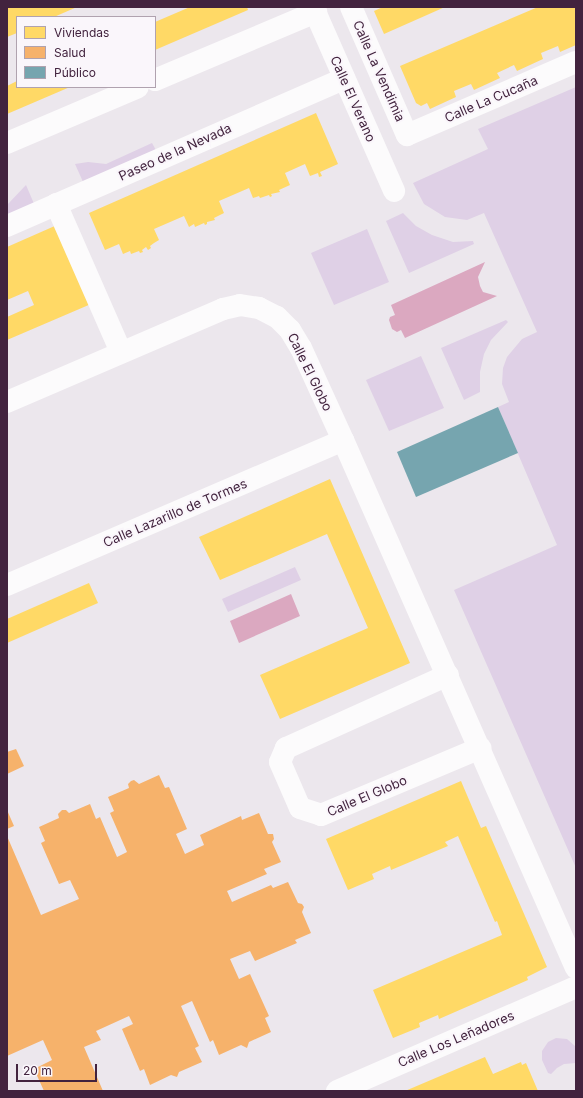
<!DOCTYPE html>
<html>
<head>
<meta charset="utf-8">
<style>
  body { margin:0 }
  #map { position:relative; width:583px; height:1098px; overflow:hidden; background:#ece7ed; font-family:Inter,sans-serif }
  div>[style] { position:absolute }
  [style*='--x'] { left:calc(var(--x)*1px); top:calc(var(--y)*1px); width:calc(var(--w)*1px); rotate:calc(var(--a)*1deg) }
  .green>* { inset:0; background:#dfd0e6 }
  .water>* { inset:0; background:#dba8c0 }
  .homes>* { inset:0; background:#ffd966 }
  .health>* { inset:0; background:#f6b26b }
  .public>* { inset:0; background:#76a5af }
  .minor>* { height:22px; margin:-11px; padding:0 11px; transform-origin:11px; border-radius:11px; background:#fcfbfc }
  span { translate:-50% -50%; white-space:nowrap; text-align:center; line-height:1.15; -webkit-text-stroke:4px #faf6fb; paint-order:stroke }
  .street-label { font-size:13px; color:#42233e }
  .frame { position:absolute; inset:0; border:8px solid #42233e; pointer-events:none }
  .legend { position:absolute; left:16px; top:16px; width:140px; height:72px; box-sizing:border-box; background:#faf6fb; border:1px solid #b0a2af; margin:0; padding:5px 7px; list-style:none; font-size:12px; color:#42233e }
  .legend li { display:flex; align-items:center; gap:8px; height:20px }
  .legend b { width:20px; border:1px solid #b0a2af }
  .scale { position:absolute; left:16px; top:1064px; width:81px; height:18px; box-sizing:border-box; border:2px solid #42233e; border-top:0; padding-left:5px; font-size:12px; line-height:14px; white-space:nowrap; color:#42233e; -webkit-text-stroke:3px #faf6fb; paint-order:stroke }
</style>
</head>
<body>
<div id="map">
  <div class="green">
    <i style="clip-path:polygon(576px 87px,576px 868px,454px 590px,557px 545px,498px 407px,509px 402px,502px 384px,503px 368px,507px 357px,522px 339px,537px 332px,484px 213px,467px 220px,445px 217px,424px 204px,413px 183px,488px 149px,478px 129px)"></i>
    <i style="clip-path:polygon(152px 143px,157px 152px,84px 184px,75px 164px,88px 162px,106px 164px)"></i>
    <i style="clip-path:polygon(26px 185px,35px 206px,7px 218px,7px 205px)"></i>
    <i style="clip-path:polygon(403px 213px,416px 226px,432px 235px,453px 242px,473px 241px,474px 244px,409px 273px,386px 221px)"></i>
    <i style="clip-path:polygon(367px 229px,389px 282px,334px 305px,311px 253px)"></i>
    <i style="clip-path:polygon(506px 320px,508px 322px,491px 340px,484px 354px,480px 372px,480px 392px,464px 400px,441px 348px)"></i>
    <i style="clip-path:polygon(421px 356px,444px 408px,389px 431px,366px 380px)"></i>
    <i style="clip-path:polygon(295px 567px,301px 580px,228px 612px,222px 599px)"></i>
    <i style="clip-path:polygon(556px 1038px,567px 1039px,575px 1046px,576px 1063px,564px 1064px,557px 1068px,551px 1074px,548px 1073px,542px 1060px,542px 1051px,548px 1042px)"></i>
  </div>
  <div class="water">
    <i style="clip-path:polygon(485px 262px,478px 277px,480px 286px,483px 292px,497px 296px,405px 338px,401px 330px,397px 332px,392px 329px,389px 320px,390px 317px,395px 315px,391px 305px)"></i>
    <i style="clip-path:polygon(291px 594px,300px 616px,239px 643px,230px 621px)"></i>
  </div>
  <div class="homes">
    <i style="clip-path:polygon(10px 7px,77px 7px,54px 17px,17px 17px,17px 33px,7px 37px,7px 8px)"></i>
    <i style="clip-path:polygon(190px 7px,247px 7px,248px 10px,155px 50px,155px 22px)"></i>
    <i style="clip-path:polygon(383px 7px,445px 7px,384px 34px,374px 11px)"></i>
    <i style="clip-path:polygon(538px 7px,576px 7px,576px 45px,560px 52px,558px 46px,541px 53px,543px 59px,517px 71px,514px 65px,497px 73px,500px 78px,474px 90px,471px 84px,454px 91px,456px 97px,430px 109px,427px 103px,421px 106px,416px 103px,400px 66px)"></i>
    <i style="clip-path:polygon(17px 81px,17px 87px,70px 87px,7px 114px,7px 86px)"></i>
    <i style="clip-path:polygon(316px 113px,338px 164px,320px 172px,322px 176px,319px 177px,318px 173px,310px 176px,305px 164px,285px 173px,290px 185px,279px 190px,280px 192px,271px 194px,272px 196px,270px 197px,269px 195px,260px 198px,259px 196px,253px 198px,249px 188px,219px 201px,224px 213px,214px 218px,215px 220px,207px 222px,207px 224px,205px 225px,204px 223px,195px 227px,194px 224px,189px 227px,184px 216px,154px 229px,159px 240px,154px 243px,150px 246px,151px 248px,148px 250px,146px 247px,142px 250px,143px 252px,140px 253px,139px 251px,131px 254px,130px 251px,123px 254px,119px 244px,105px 250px,89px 213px)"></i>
    <i style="clip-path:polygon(57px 225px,91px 304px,7px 340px,7px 317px,34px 305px,28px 291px,7px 300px,7px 247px)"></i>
    <i style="clip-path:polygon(330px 479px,410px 663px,280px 719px,260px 675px,368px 628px,327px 534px,220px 580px,199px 537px)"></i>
    <i style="clip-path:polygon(89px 583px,98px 603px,7px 643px,7px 619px)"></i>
    <i style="clip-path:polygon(461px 781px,481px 828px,486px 826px,547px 967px,527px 977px,528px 980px,439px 1019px,438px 1015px,419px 1023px,420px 1027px,393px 1038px,373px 990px,502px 935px,497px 921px,495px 922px,458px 836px,445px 842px,448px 846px,391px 870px,390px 866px,372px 874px,374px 879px,348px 890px,326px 839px)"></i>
    <i style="clip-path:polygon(485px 1057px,493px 1074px,521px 1062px,522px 1065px,526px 1063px,538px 1091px,405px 1091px)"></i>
  </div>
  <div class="health">
    <i style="clip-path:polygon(16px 749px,24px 766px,7px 774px,7px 752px)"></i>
    <i style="clip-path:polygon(159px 775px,165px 788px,169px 787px,187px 829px,176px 834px,185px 854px,204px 845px,200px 835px,241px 816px,242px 820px,259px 813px,268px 834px,273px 834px,274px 839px,272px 842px,281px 862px,264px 869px,267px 874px,227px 891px,232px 902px,271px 885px,273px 888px,288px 882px,298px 903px,302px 904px,304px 907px,302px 912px,311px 933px,295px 940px,297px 943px,255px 961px,250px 951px,230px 959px,239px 979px,250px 974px,269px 1016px,265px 1018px,271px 1032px,249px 1042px,247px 1048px,241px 1045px,219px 1055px,213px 1040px,210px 1042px,192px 1001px,181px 1006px,199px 1046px,195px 1048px,202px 1062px,179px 1072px,177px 1077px,171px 1075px,150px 1085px,144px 1069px,140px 1071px,122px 1029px,133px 1024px,129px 1016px,96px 1031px,101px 1040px,84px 1047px,103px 1091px,44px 1091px,34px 1069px,52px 1060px,43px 1040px,7px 1056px,7px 836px,41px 915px,79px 899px,70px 880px,59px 884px,41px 843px,45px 841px,39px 827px,59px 818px,58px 814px,62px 810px,66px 810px,69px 813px,90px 804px,96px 819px,100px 817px,117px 857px,127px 852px,110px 813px,114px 811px,108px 797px,129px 788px,128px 784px,131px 781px,134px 780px,139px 784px)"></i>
    <i style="clip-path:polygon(7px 810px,14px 826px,7px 829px)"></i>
  </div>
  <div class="public">
    <i style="clip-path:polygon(498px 407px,518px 453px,416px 497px,397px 452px)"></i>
  </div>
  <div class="minor">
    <i style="--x:313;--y:7;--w:201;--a:66.2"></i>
    <i style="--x:351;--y:7;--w:140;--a:66.4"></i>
    <i style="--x:407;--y:135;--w:184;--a:-23.4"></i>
    <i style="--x:155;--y:80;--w:175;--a:-22.9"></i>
    <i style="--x:7;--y:143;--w:142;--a:-23.1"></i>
    <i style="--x:56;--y:204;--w:162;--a:66.3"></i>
    <i style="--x:7;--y:226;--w:368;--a:-23.6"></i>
    <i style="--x:7;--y:402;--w:235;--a:-23.3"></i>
    <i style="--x:223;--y:309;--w:17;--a:-13"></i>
    <i style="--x:240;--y:305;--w:19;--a:9"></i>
    <i style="--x:259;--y:308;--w:20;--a:27"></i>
    <i style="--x:277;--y:317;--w:18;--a:45"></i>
    <i style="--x:290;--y:330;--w:21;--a:59"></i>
    <i style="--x:301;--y:348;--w:101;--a:65.5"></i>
    <i style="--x:343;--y:440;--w:577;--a:66.19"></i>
    <i style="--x:7;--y:585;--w:366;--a:-23.3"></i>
    <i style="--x:448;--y:675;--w:178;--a:155.7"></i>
    <i style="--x:286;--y:748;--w:15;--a:113"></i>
    <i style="--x:280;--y:762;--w:50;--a:66.5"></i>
    <i style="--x:300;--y:808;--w:22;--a:18"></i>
    <i style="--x:321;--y:815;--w:173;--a:-22.8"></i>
    <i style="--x:337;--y:1091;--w:261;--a:-23.5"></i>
  </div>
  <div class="street-label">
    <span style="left:379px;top:71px;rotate:66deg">Calle La Vendimia</span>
    <span style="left:353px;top:99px;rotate:66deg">Calle El Verano</span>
    <span style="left:491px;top:99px;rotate:-23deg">Calle La Cucaña</span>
    <span style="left:175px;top:152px;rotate:-24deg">Paseo de la Nevada</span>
    <span style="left:310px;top:372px;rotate:64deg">Calle El Globo</span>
    <span style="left:175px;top:513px;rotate:-23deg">Calle Lazarillo de Tormes</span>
    <span style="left:367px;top:796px;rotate:-23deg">Calle El Globo</span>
    <span style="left:456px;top:1039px;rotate:-23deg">Calle Los Leñadores</span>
  </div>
  <div class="frame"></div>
  <ul class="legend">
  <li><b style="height:11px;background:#ffd966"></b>Viviendas</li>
  <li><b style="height:11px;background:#f6b26b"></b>Salud</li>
  <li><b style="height:11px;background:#76a5af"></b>Público</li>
  </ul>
  <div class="scale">20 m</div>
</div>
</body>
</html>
